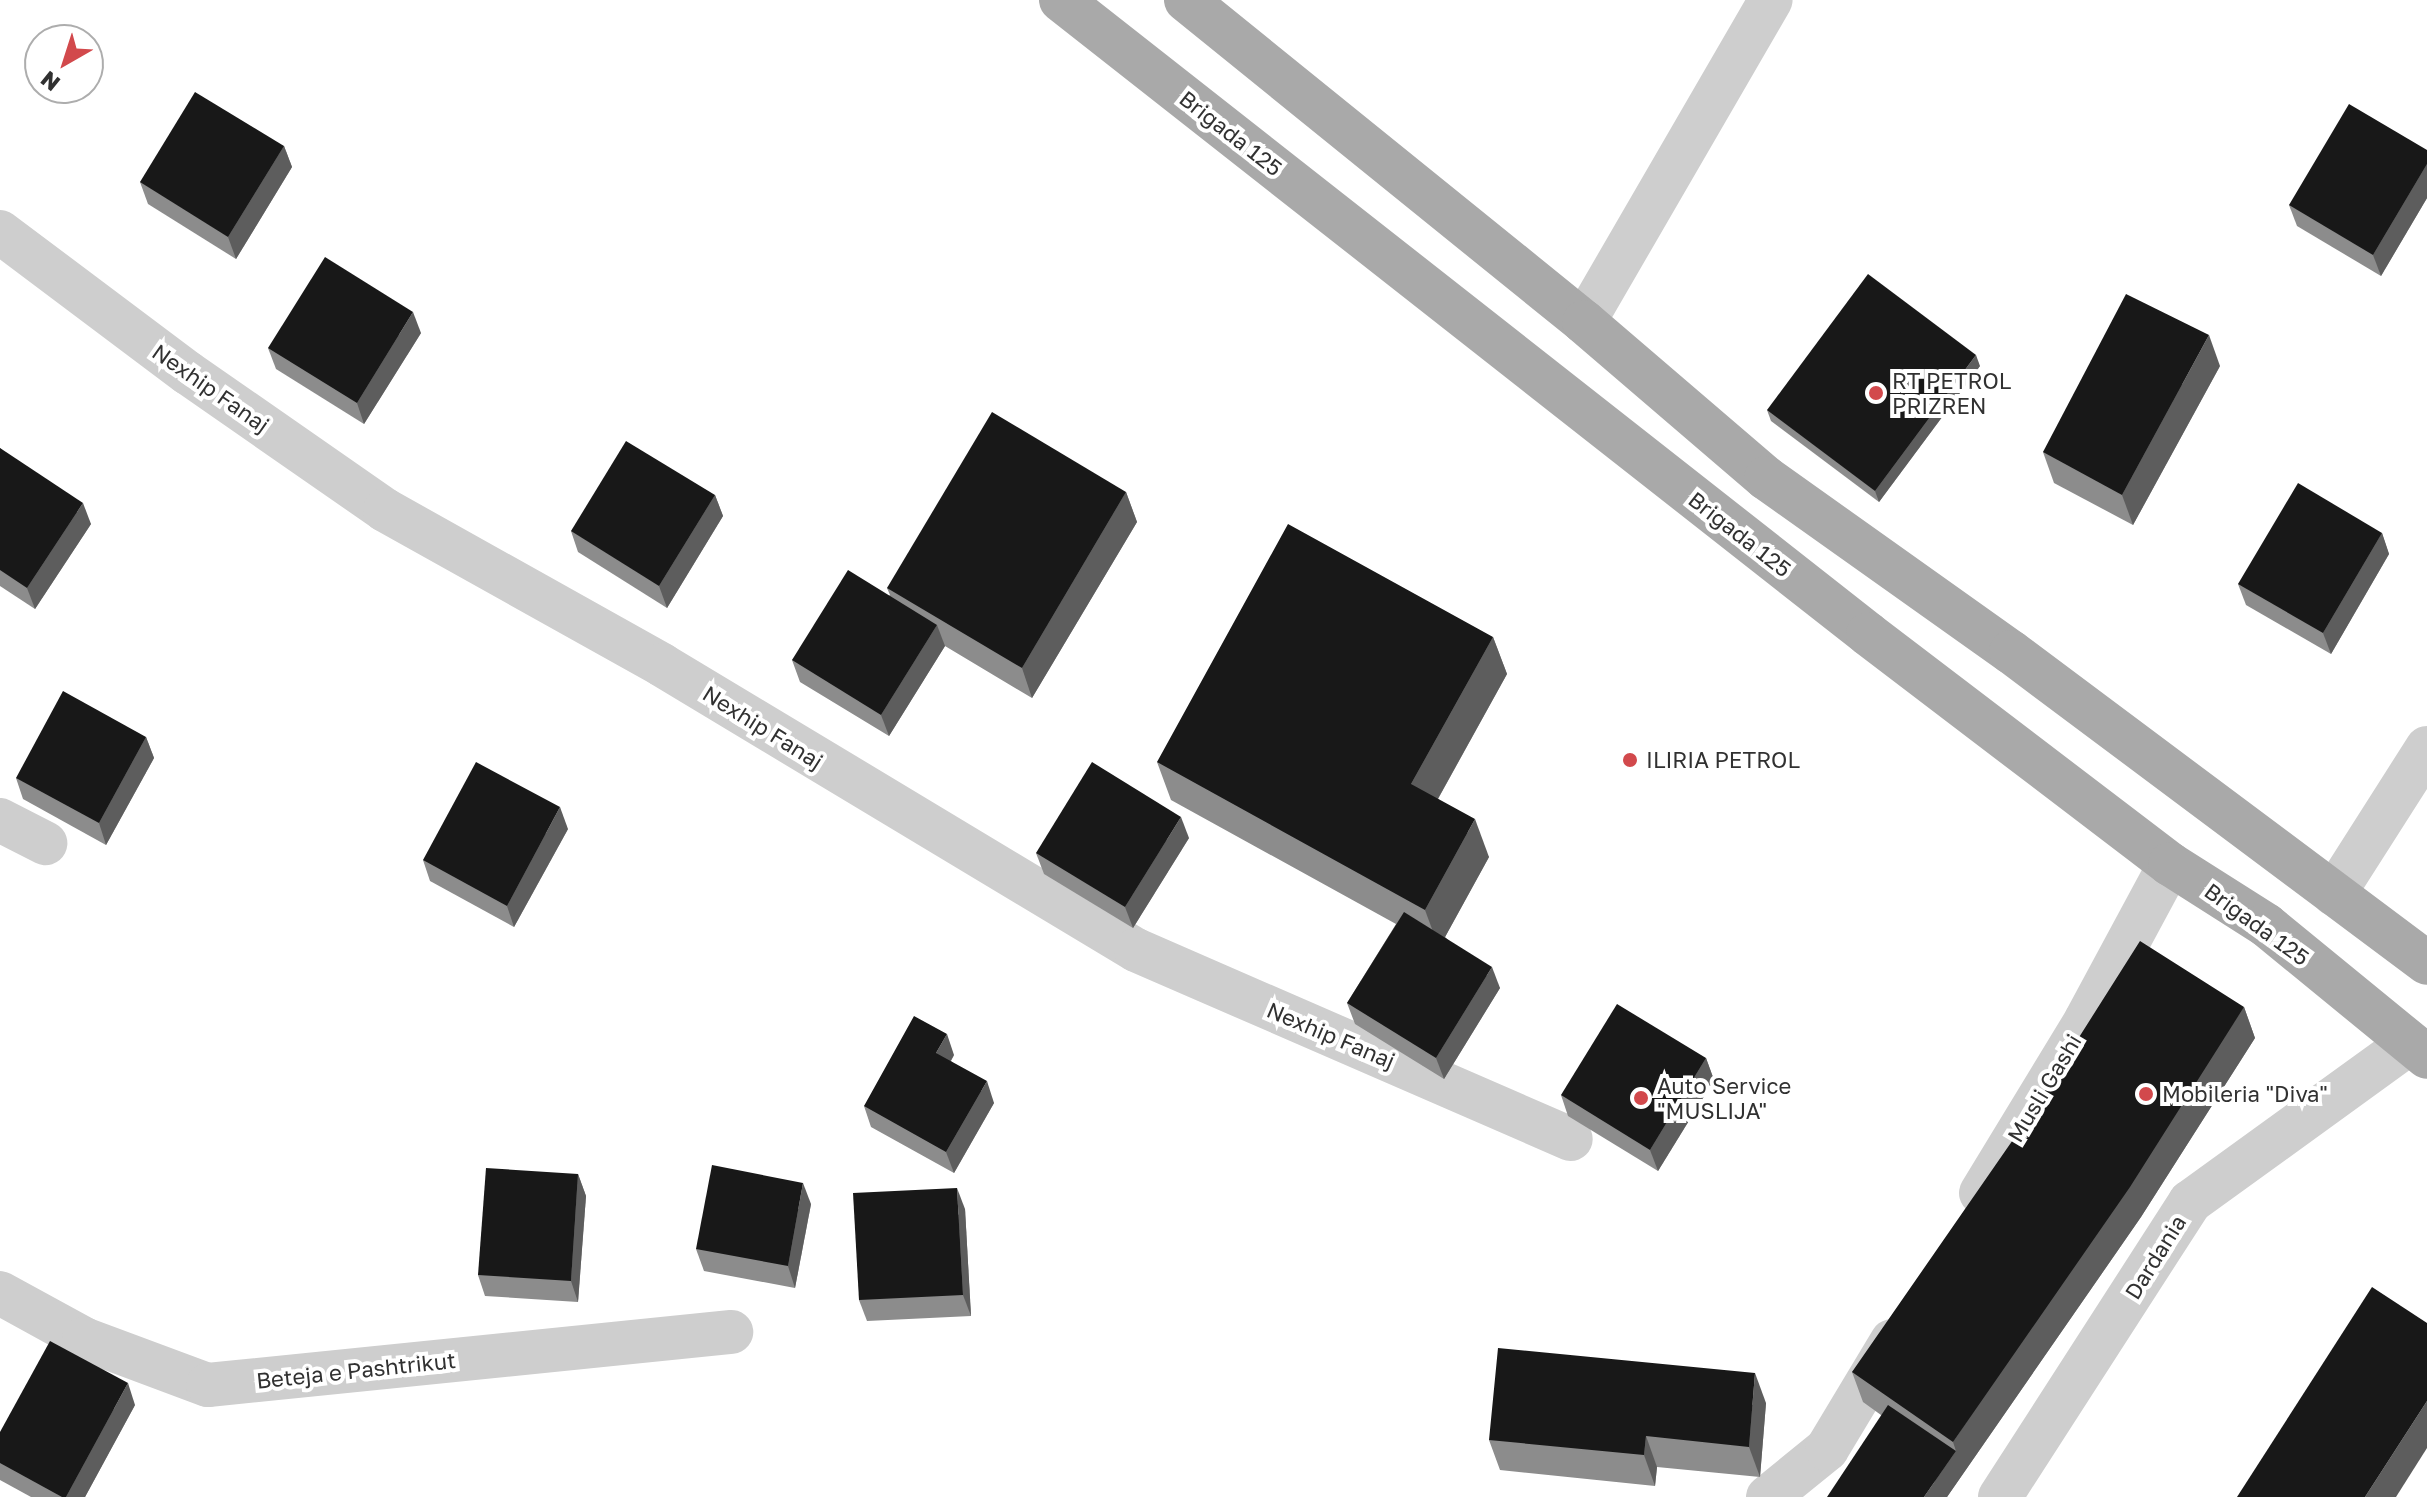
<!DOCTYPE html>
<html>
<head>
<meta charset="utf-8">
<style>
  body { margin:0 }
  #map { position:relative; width:2427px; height:1497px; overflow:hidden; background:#fff; font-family:"Golos Text",sans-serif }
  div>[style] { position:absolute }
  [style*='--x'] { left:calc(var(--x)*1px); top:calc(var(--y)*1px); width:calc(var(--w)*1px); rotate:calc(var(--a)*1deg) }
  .minor>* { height:44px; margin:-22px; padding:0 22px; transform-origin:22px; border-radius:22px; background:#cecece }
  .major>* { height:44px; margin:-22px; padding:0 22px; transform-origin:22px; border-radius:22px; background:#a9a9a9 }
  .wall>* { inset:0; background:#8c8c8c }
  .shaded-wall>* { inset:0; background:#5d5d5d }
  .building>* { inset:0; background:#181818 }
  .dots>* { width:22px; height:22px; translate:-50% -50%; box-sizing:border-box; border:4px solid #fff; border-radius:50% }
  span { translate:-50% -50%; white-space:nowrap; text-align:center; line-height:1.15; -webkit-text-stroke:8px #fff; paint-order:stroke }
  .street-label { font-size:22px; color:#313131 }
  .poi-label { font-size:22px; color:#313131 }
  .left { translate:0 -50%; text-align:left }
  .north { position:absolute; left:24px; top:24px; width:80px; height:80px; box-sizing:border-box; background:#fff; border:2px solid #adadad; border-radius:50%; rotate:219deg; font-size:22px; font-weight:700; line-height:32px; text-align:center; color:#313131 }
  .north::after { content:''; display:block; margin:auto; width:28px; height:36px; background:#d2494c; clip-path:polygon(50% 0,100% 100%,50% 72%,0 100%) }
</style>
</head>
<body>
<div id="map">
  <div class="minor">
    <i style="--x:0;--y:232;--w:235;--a:36.9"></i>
    <i style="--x:188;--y:373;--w:240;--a:34.8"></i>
    <i style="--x:385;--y:510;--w:317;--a:29.2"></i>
    <i style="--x:662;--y:665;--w:553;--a:31.02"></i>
    <i style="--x:1136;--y:950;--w:474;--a:23.5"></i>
    <i style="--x:1584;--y:322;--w:372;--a:-59.9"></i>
    <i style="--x:0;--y:820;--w:51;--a:27.1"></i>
    <i style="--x:2334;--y:894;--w:173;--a:-57.5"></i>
    <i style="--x:1981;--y:1193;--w:202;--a:-58.7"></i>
    <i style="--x:2086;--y:1020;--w:177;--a:-61.7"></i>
    <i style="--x:0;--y:1293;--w:96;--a:28.7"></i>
    <i style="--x:84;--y:1339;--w:132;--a:20.4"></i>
    <i style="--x:208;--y:1385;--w:526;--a:-5.79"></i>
    <i style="--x:1768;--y:1497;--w:76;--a:-39.1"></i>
    <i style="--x:1827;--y:1449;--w:126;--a:-59"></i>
    <i style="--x:2000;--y:1497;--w:351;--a:-57.2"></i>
    <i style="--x:2190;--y:1202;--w:269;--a:-35.9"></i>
  </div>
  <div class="major">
    <i style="--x:1061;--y:0;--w:1026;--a:38.15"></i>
    <i style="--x:1868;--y:634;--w:380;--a:37.3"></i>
    <i style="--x:2170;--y:864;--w:114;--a:32.4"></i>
    <i style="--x:2266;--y:925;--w:208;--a:39.3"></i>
    <i style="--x:1186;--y:0;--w:512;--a:38.97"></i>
    <i style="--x:1584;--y:322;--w:240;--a:40.6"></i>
    <i style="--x:1766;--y:478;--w:301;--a:35.4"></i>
    <i style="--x:2011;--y:652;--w:519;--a:36.78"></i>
  </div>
  <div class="wall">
    <i style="clip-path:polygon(284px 146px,292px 167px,236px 259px,148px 204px,140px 182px)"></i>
    <i style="clip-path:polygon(2427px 150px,2427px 198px,2381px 276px,2297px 226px,2289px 205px)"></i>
    <i style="clip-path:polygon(421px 333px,364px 424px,276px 369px,268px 348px)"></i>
    <i style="clip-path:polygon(1980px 366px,1879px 502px,1771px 421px,1767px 410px)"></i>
    <i style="clip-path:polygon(2220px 366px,2133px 525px,2054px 483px,2043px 452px)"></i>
    <i style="clip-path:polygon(0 448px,91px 524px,35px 609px,0 586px)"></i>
    <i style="clip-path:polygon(1126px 492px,1137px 522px,1032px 698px,945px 646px,889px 736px,800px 682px,792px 660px,890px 595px,887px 588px)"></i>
    <i style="clip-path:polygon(715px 495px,723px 516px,667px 608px,578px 552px,571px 531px)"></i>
    <i style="clip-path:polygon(2382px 533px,2389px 554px,2331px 654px,2246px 605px,2238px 584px)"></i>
    <i style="clip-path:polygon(1493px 637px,1507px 674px,1438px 799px,1489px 857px,1445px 937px,1500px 988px,1444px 1079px,1355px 1024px,1347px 1003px,1396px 924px,1171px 800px,1157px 762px)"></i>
    <i style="clip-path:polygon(146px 737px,154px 758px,106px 845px,23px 799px,16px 778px)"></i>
    <i style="clip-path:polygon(568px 829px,514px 927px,430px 881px,423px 860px)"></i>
    <i style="clip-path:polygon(1189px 838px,1133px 928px,1044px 874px,1036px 853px)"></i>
    <i style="clip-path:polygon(2244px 1007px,2255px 1038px,2141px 1217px,1947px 1497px,1881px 1415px,1863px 1402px,1852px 1372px)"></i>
    <i style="clip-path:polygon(954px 1055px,951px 1061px,994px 1103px,954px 1173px,871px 1127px,864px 1106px)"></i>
    <i style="clip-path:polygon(1706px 1058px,1714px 1080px,1658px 1171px,1568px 1116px,1561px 1095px)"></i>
    <i style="clip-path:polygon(578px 1174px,586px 1196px,578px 1302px,485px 1296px,478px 1275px)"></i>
    <i style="clip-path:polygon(811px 1204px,795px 1288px,704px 1271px,696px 1249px)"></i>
    <i style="clip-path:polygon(965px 1209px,971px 1316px,867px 1321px,859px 1300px)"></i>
    <i style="clip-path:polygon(1766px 1403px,1760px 1477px,1657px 1467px,1655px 1486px,1500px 1470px,1489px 1440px)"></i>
    <i style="clip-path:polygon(135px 1405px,85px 1497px,31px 1497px,0 1480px,0 1432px)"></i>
  </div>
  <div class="shaded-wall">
    <i style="clip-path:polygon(284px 146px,292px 167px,236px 259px,228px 237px)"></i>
    <i style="clip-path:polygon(2427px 164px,2427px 198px,2381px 276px,2373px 255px)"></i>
    <i style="clip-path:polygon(413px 312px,421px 333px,364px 424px,357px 403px)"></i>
    <i style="clip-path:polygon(2209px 335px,2220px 366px,2133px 525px,2122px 495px)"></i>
    <i style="clip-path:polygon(1976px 355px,1980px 366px,1879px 502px,1875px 491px)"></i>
    <i style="clip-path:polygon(1126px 492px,1137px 522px,1032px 698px,1022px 668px)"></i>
    <i style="clip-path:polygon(715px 495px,723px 516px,667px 608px,659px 586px)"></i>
    <i style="clip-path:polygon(83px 503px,91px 524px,35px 609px,27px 588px)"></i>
    <i style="clip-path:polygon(2382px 533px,2389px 554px,2331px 654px,2323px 633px)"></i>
    <i style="clip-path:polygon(937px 625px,945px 646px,889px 736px,881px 715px)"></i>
    <i style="clip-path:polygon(1493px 637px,1507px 674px,1425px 822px,1411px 784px)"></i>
    <i style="clip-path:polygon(146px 737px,154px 758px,106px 845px,99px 823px)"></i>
    <i style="clip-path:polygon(560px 807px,568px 829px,514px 927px,507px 906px)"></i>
    <i style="clip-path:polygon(1181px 817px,1189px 838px,1133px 928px,1125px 907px)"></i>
    <i style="clip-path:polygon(1475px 819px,1489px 857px,1439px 948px,1425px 910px)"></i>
    <i style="clip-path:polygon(1492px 967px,1500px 988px,1444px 1079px,1436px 1058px)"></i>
    <i style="clip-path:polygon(2244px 1007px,2255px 1038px,2141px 1217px,1947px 1497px,1924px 1497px,1956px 1451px,1953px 1442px)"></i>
    <i style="clip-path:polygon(947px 1034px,954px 1055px,943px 1074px,936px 1053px)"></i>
    <i style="clip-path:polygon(1706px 1058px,1714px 1080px,1658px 1171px,1650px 1150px)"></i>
    <i style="clip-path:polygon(987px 1081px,994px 1103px,954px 1173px,946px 1152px)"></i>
    <i style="clip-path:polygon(578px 1174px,586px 1196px,578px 1302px,571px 1281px)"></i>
    <i style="clip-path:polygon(803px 1183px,811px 1204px,795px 1288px,788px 1266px)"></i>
    <i style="clip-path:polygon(957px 1188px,965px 1209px,971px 1316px,963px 1295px)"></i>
    <i style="clip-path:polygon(1755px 1373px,1766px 1403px,1760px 1477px,1749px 1447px)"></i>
    <i style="clip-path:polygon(128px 1383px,135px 1405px,85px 1497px,66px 1497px)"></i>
    <i style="clip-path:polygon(2427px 1401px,2427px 1448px,2396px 1497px,2365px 1497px)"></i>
    <i style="clip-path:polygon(1646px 1436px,1657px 1467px,1655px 1486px,1644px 1455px)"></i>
  </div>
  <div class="building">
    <i style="clip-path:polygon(195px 92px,284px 146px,228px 237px,140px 182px)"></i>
    <i style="clip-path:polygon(2349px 104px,2427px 150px,2427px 164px,2373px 255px,2289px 205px)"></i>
    <i style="clip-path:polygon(325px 257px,413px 312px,357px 403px,268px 348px)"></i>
    <i style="clip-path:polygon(1868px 274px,1976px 355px,1875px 491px,1767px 410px)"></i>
    <i style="clip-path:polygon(2126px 294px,2209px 335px,2122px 495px,2043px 452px)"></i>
    <i style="clip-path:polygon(992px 412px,1126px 492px,1022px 668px,887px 588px)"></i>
    <i style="clip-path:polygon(626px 441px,715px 495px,659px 586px,571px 531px)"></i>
    <i style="clip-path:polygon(0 448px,83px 503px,27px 588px,0 570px)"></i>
    <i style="clip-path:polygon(2298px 483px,2382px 533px,2323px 633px,2238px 584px)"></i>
    <i style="clip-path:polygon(1288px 524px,1493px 637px,1411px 784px,1475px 819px,1425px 910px,1157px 762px)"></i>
    <i style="clip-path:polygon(848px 570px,937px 625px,881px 715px,792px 660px)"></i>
    <i style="clip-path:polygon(63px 691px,146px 737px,99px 823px,16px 778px)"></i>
    <i style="clip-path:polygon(476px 762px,560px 807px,507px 906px,423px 860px)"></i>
    <i style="clip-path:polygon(1092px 762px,1181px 817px,1125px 907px,1036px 853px)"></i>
    <i style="clip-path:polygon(1404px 912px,1492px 967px,1436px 1058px,1347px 1003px)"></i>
    <i style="clip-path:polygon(2140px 941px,2244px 1007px,2130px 1187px,1953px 1442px,1852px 1372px,2026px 1121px)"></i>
    <i style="clip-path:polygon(1617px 1004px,1706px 1058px,1650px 1150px,1561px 1095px)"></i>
    <i style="clip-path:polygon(914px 1016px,947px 1034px,936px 1053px,987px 1081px,946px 1152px,864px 1106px)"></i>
    <i style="clip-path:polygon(712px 1165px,803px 1183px,788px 1266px,696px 1249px)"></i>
    <i style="clip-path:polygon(486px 1168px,578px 1174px,571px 1281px,478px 1275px)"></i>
    <i style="clip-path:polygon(957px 1188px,963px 1295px,859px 1300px,853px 1193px)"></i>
    <i style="clip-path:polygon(2372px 1287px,2427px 1323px,2427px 1401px,2365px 1497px,2237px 1497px)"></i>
    <i style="clip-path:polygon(50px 1341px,128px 1383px,66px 1497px,62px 1497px,0 1463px,0 1432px)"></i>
    <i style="clip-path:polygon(1498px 1348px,1755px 1373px,1749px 1447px,1646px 1436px,1644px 1455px,1489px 1440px)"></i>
    <i style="clip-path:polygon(1888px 1405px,1956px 1451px,1924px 1497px,1827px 1497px)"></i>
  </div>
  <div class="dots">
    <i style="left:1876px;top:393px;background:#d2494c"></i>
    <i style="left:1630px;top:760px;background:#d2494c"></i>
    <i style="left:2146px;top:1094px;background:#d2494c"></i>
    <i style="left:1641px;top:1098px;background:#d2494c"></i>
  </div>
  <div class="street-label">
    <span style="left:1231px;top:133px;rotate:38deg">Brigada 125</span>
    <span style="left:211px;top:388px;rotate:35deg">Nexhip Fanaj</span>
    <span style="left:1740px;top:534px;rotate:38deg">Brigada 125</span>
    <span style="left:763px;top:727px;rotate:32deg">Nexhip Fanaj</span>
    <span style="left:2257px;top:924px;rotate:36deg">Brigada 125</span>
    <span style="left:1331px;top:1035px;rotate:23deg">Nexhip Fanaj</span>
    <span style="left:2044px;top:1088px;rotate:-59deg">Musli Gashi</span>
    <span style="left:2155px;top:1257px;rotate:-58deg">Dardania</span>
    <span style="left:356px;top:1370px;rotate:-6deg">Beteja e Pashtrikut</span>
  </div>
  <div class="poi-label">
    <span class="left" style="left:1892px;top:393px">RT PETROL<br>PRIZREN</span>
    <span class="left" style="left:1646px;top:760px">ILIRIA PETROL</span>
    <span class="left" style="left:1657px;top:1098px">Auto Service<br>"MUSLIJA"</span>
    <span class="left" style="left:2162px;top:1094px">Mobileria "Diva"</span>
  </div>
  <div class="north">N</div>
</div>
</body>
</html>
